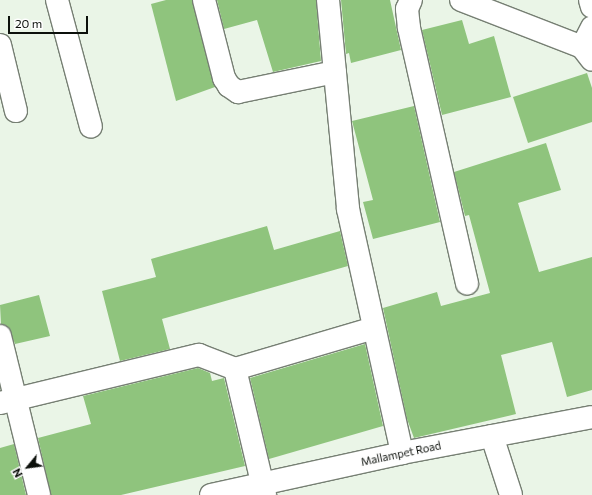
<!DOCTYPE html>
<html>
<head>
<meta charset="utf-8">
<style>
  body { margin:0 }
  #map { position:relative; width:592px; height:495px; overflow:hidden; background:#eaf5e7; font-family:Commissioner,sans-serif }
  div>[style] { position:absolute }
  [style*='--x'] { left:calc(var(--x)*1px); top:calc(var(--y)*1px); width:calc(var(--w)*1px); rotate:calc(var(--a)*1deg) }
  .building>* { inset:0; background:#8fc47d }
  .roads { filter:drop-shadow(1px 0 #767f73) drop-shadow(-1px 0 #767f73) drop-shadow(0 1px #767f73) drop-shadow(0 -1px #767f73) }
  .street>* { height:22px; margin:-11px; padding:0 11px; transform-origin:11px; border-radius:11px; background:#fff }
  .secondary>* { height:22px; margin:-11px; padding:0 11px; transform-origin:11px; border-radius:11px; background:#fff }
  span { translate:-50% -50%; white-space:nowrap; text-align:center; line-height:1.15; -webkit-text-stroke:4px #fefefe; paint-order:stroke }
  .street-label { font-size:11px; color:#0c100b }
  .north { position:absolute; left:8px; top:447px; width:40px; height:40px; -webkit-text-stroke:3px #fefefe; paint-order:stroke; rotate:241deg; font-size:11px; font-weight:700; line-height:16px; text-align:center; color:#0c100b }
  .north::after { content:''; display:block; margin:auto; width:14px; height:18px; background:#0c100b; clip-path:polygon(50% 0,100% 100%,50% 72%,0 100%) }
  .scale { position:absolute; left:8px; top:16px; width:80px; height:18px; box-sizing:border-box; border:2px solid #0c100b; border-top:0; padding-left:5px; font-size:12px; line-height:14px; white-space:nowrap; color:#0c100b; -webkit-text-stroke:3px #fefefe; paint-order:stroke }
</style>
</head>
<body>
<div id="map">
  <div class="building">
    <i style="clip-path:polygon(166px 0,192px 0,215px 87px,176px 101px,151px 4px)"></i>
    <i style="clip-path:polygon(217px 0,316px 0,321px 61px,273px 72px,257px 20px,224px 29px)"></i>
    <i style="clip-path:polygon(341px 0,390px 0,401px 50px,351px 63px,349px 53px,346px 54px)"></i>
    <i style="clip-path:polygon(462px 20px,469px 44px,494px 36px,511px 97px,442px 115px,422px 30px)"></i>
    <i style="clip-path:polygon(587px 73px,592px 88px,592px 122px,528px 143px,513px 97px)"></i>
    <i style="clip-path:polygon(414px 106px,440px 222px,373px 239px,363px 202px,373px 200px,352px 121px)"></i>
    <i style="clip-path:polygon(546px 143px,561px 190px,518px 203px,539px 272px,592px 257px,592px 390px,567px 397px,552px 342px,501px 355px,516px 414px,414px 438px,407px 419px,383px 308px,437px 292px,441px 306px,490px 293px,469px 215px,465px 216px,454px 172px)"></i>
    <i style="clip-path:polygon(267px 226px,274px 250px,340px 231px,348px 266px,162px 319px,170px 349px,120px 361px,102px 291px,156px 277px,151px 259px)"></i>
    <i style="clip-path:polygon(39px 295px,50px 336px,15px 344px,9px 328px,1px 324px,0 305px)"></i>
    <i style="clip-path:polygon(365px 344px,383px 426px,269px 459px,250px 378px)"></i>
    <i style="clip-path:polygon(198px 368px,210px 373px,212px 381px,224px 378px,245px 466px,121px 495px,51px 495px,38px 438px,91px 424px,83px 396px)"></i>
    <i style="clip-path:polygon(14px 444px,26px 495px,0 495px,0 448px)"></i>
  </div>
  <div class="roads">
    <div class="street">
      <i style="--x:57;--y:0;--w:131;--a:75"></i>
      <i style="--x:204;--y:0;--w:81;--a:75.6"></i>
      <i style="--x:224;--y:78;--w:9;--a:58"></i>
      <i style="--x:229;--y:86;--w:11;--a:34"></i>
      <i style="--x:238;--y:92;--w:99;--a:-11.7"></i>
      <i style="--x:328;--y:0;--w:210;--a:84.5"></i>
      <i style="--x:348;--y:209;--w:250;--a:77.5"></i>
      <i style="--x:411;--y:0;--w:10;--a:114"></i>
      <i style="--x:407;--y:9;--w:19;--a:84"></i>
      <i style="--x:409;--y:28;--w:262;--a:77.2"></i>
      <i style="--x:461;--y:0;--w:130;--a:21.2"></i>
      <i style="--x:582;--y:47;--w:16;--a:52"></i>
      <i style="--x:590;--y:0;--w:7;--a:74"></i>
      <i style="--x:0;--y:45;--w:68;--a:76.4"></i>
      <i style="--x:582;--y:47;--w:22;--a:-63"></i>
      <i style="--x:0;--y:336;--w:164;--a:76.2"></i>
      <i style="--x:235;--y:369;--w:130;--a:76.6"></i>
      <i style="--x:0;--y:403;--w:205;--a:-13.6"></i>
      <i style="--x:199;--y:355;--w:39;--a:21"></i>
      <i style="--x:235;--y:369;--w:145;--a:-16.4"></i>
      <i style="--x:492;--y:436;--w:62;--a:72.1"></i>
    </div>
    <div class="secondary">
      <i style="--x:211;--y:495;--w:196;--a:-12.4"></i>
      <i style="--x:402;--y:453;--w:193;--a:-10.7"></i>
    </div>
  </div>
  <div class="street-label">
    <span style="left:401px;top:454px;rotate:-12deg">Mallampet Road</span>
  </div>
  <div class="north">N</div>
  <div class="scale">20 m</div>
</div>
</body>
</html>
